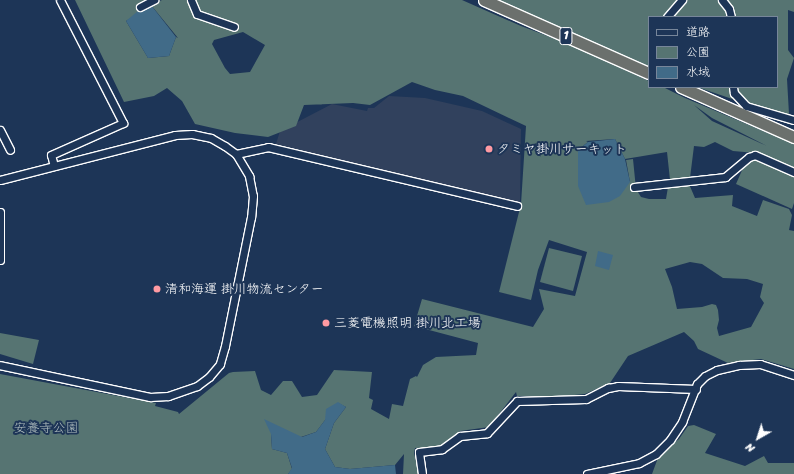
<!DOCTYPE html>
<html>
<head>
<meta charset="utf-8">
<style>
  body { margin:0 }
  #map { position:relative; width:794px; height:474px; overflow:hidden; background:#1d3557; font-family:Sriracha,"Klee One",sans-serif }
  div>[style] { position:absolute }
  [style*='--x'] { left:calc(var(--x)*1px); top:calc(var(--y)*1px); width:calc(var(--w)*1px); rotate:calc(var(--a)*1deg) }
  .built>* { inset:0; background:#31415d }
  .green>* { inset:0; background:#567472 }
  .water>* { inset:0; background:#416b88 }
  .roads { filter:drop-shadow(1px 0 #fff) drop-shadow(-1px 0 #fff) drop-shadow(0 1px #fff) drop-shadow(0 -1px #fff) }
  .minor>* { height:7px; margin:-3.5px; padding:0 3.5px; transform-origin:3.5px; border-radius:3.5px; background:#1d3557 }
  .highway>* { height:11px; margin:-5.5px; padding:0 5.5px; transform-origin:5.5px; border-radius:5.5px; background:#6b706d }
  .dots>* { width:11px; height:11px; translate:-50% -50%; box-sizing:border-box; border:2px solid #1d3557; border-radius:50% }
  span { translate:-50% -50%; white-space:nowrap; text-align:center; line-height:1.15; -webkit-text-stroke:4px #1d3557; paint-order:stroke }
  .shield-label span { padding:1px 3px; background:#1d3557; border:1px solid; border-radius:3px; -webkit-text-stroke-width:0 }
  .shield-label { font-size:12px; color:#fff; font-weight:700 }
  .poi-label { font-size:13px; color:#fff }
  .left { translate:0 -50%; text-align:left }
  .park-label { font-size:13px; color:#b3c0c0 }
  .legend { position:absolute; left:648px; top:16px; width:130px; height:72px; box-sizing:border-box; background:#1d3557; border:1px solid #77869a; margin:0; padding:5px 7px; list-style:none; font-size:12px; color:#fff }
  .legend li { display:flex; align-items:center; gap:8px; height:20px }
  .legend b { width:20px; border:1px solid #77869a }
  .north { position:absolute; left:738px; top:418px; width:40px; height:40px; -webkit-text-stroke:3px #1d3557; paint-order:stroke; rotate:219deg; font-size:11px; font-weight:700; line-height:16px; text-align:center; color:#fff }
  .north::after { content:''; display:block; margin:auto; width:14px; height:18px; background:#fff; clip-path:polygon(50% 0,100% 100%,50% 72%,0 100%) }
</style>
</head>
<body>
<div id="map">
  <div class="built">
    <i style="clip-path:polygon(389px 96px,425px 98px,482px 111px,521px 129px,520px 204px,276px 144px,280px 131px,332px 104px,367px 111px,368px 108px,374px 108px)"></i>
  </div>
  <div class="green">
    <i style="clip-path:polygon(evenodd,75px 0,158px 0,153px 4px,162px 0,462px 0,521px 26px,569px 44px,649px 81px,649px 87px,663px 87px,685px 98px,794px 144px,794px 169px,756px 153px,733px 151px,715px 142px,704px 147px,694px 146px,690px 178px,670px 180px,667px 152px,625px 159px,615px 139px,586px 141px,588px 142px,578px 150px,630px 182px,626px 160px,633px 159px,636px 189px,641px 197px,649px 199px,666px 199px,668px 187px,689px 184px,695px 198px,733px 195px,732px 206px,757px 216px,763px 200px,789px 209px,792px 215px,789px 230px,794px 231px,794px 369px,761px 359px,728px 363px,698px 349px,694px 341px,684px 332px,628px 356px,610px 383px,585px 394px,553px 397px,517px 396px,516px 392px,489px 427px,460px 431px,439px 448px,415px 448px,414px 453px,419px 474px,403px 474px,404px 454px,395px 465px,350px 469px,335px 467px,325px 449px,334px 423px,346px 407px,338px 403px,316px 432px,301px 437px,271px 434px,272px 449px,287px 453px,292px 469px,288px 474px,0 474px,0 374px,156px 403px,155px 406px,178px 412px,179px 414px,229px 373px,233px 372px,255px 371px,261px 390px,271px 395px,283px 381px,292px 381px,302px 397px,317px 395px,334px 370px,372px 372px,369px 398px,373px 400px,371px 409px,389px 419px,392px 404px,403px 406px,410px 379px,416px 376px,417px 377px,423px 365px,436px 357px,476px 355px,478px 343px,414px 326px,422px 299px,533px 327px,544px 309px,539px 289px,575px 296px,587px 252px,549px 240px,538px 270px,531px 300px,499px 292px,521px 204px,526px 126px,463px 96px,435px 90px,412px 82px,370px 105px,353px 103px,304px 105px,296px 126px,268px 137px,235px 133px,195px 124px,182px 101px,167px 88px,154px 96px,124px 102px,75px 0,151px 5px,178px 38px,176px 37px,169px 56px,148px 58px,126px 21px,151px 5px,75px 0,243px 32px,265px 45px,250px 72px,230px 74px,225px 68px,212px 44px,214px 40px,243px 32px,75px 0,694px 105px,712px 118px,767px 146px,712px 121px,694px 105px,75px 0,690px 262px,702px 264px,723px 278px,747px 279px,763px 284px,760px 297px,764px 303px,751px 327px,719px 336px,717px 328px,719px 320px,718px 310px,716px 305px,712px 304px,702px 307px,677px 309px,672px 287px,665px 269px,690px 262px)"></i>
    <i style="clip-path:polygon(498px 0,794px 0,794px 12px,788px 10px,788px 50px,794px 58px,787px 79px,789px 114px,787px 115px,750px 105px,697px 87px,777px 87px,777px 17px,649px 17px,649px 69px)"></i>
    <i style="clip-path:polygon(758px 158px,794px 175px,794px 203px,792px 209px,736px 184px,747px 159px)"></i>
    <i style="clip-path:polygon(549px 248px,582px 256px,573px 291px,540px 282px)"></i>
    <i style="clip-path:polygon(0 333px,39px 340px,33px 364px,0 354px)"></i>
    <i style="clip-path:polygon(694px 425px,716px 434px,705px 453px,745px 466px,764px 456px,768px 463px,794px 463px,794px 474px,652px 474px,659px 455px,679px 439px,688px 426px)"></i>
  </div>
  <div class="water">
    <i style="clip-path:polygon(151px 5px,176px 37px,169px 56px,148px 58px,126px 21px,138px 11px)"></i>
    <i style="clip-path:polygon(615px 139px,625px 159px,630px 182px,620px 196px,609px 202px,586px 205px,578px 186px,578px 150px,588px 142px)"></i>
    <i style="clip-path:polygon(598px 251px,613px 255px,609px 270px,595px 266px)"></i>
    <i style="clip-path:polygon(338px 402px,346px 407px,334px 423px,325px 449px,335px 467px,350px 469px,395px 465px,396px 474px,288px 474px,292px 468px,287px 453px,272px 449px,271px 434px,264px 419px,302px 437px,316px 432px,325px 420px,326px 409px)"></i>
  </div>
  <div class="roads">
    <div class="minor">
      <i style="--x:191;--y:0;--w:15;--a:67"></i>
      <i style="--x:197;--y:14;--w:39;--a:19"></i>
      <i style="--x:722;--y:0;--w:11;--a:52"></i>
      <i style="--x:729;--y:9;--w:8;--a:76"></i>
      <i style="--x:140;--y:7;--w:16;--a:-27"></i>
      <i style="--x:667;--y:17;--w:23;--a:-49"></i>
      <i style="--x:733;--y:87;--w:6;--a:81"></i>
      <i style="--x:734;--y:93;--w:18;--a:47"></i>
      <i style="--x:746;--y:106;--w:50;--a:16.3"></i>
      <i style="--x:0;--y:130;--w:22;--a:63"></i>
      <i style="--x:236;--y:154;--w:33;--a:-12"></i>
      <i style="--x:268;--y:147;--w:256;--a:13.3"></i>
      <i style="--x:54;--y:166;--w:11;--a:-105"></i>
      <i style="--x:51;--y:155;--w:79;--a:-24"></i>
      <i style="--x:123;--y:123;--w:138;--a:-117.1"></i>
      <i style="--x:0;--y:180;--w:181;--a:-14.4"></i>
      <i style="--x:175;--y:135;--w:17;--a:-3"></i>
      <i style="--x:192;--y:134;--w:19;--a:12"></i>
      <i style="--x:211;--y:138;--w:16;--a:30"></i>
      <i style="--x:225;--y:146;--w:14;--a:36"></i>
      <i style="--x:236;--y:154;--w:26;--a:59"></i>
      <i style="--x:249;--y:176;--w:20;--a:79"></i>
      <i style="--x:253;--y:196;--w:21;--a:95"></i>
      <i style="--x:251;--y:217;--w:132;--a:101.4"></i>
      <i style="--x:225;--y:346;--w:19;--a:106"></i>
      <i style="--x:220;--y:364;--w:17;--a:130"></i>
      <i style="--x:209;--y:377;--w:15;--a:143"></i>
      <i style="--x:197;--y:386;--w:31;--a:161"></i>
      <i style="--x:168;--y:396;--w:18;--a:177"></i>
      <i style="--x:150;--y:397;--w:153;--a:-168"></i>
      <i style="--x:634;--y:187;--w:92;--a:-6.3"></i>
      <i style="--x:725;--y:177;--w:31;--a:-40"></i>
      <i style="--x:749;--y:157;--w:6;--a:-18"></i>
      <i style="--x:755;--y:155;--w:43;--a:23.6"></i>
      <i style="--x:0;--y:212;--w:48;--a:90"></i>
      <i style="--x:422;--y:474;--w:22;--a:-98"></i>
      <i style="--x:419;--y:452;--w:23;--a:-7"></i>
      <i style="--x:442;--y:449;--w:22;--a:-36"></i>
      <i style="--x:460;--y:436;--w:27;--a:-6"></i>
      <i style="--x:487;--y:433;--w:44;--a:-46.8"></i>
      <i style="--x:517;--y:401;--w:69;--a:-1.7"></i>
      <i style="--x:586;--y:399;--w:25;--a:-27"></i>
      <i style="--x:608;--y:388;--w:10;--a:-11"></i>
      <i style="--x:618;--y:386;--w:78;--a:2.2"></i>
      <i style="--x:587;--y:474;--w:53;--a:-11.9"></i>
      <i style="--x:639;--y:463;--w:19;--a:-28"></i>
      <i style="--x:656;--y:454;--w:20;--a:-45"></i>
      <i style="--x:670;--y:440;--w:22;--a:-56"></i>
      <i style="--x:682;--y:422;--w:41;--a:-68.5"></i>
      <i style="--x:697;--y:384;--w:11;--a:-45"></i>
      <i style="--x:705;--y:376;--w:13;--a:-27"></i>
      <i style="--x:717;--y:370;--w:23;--a:-13"></i>
      <i style="--x:739;--y:365;--w:21;--a:-3"></i>
      <i style="--x:760;--y:364;--w:36;--a:18"></i>
    </div>
    <div class="highway">
      <i style="--x:484;--y:0;--w:180;--a:23.9"></i>
      <i style="--x:681;--y:87;--w:124;--a:23.9"></i>
    </div>
  </div>
  <div class="dots">
    <i style="left:489px;top:149px;background:#ff9aa2"></i>
    <i style="left:157px;top:289px;background:#ff9aa2"></i>
    <i style="left:326px;top:323px;background:#ff9aa2"></i>
  </div>
  <div class="shield-label">
    <span style="left:566px;top:36px">1</span>
  </div>
  <div class="poi-label">
    <span class="left" style="left:497px;top:149px">タミヤ掛川サーキット</span>
    <span class="left" style="left:165px;top:289px">清和海運 掛川物流センター</span>
    <span class="left" style="left:334px;top:323px">三菱電機照明 掛川北工場</span>
  </div>
  <div class="park-label">
    <span style="left:46px;top:428px">安養寺公園</span>
  </div>
  <ul class="legend">
  <li><b style="height:5px;background:#1d3557"></b>道路</li>
  <li><b style="height:11px;background:#567472"></b>公園</li>
  <li><b style="height:11px;background:#416b88"></b>水域</li>
  </ul>
  <div class="north">N</div>
</div>
</body>
</html>
